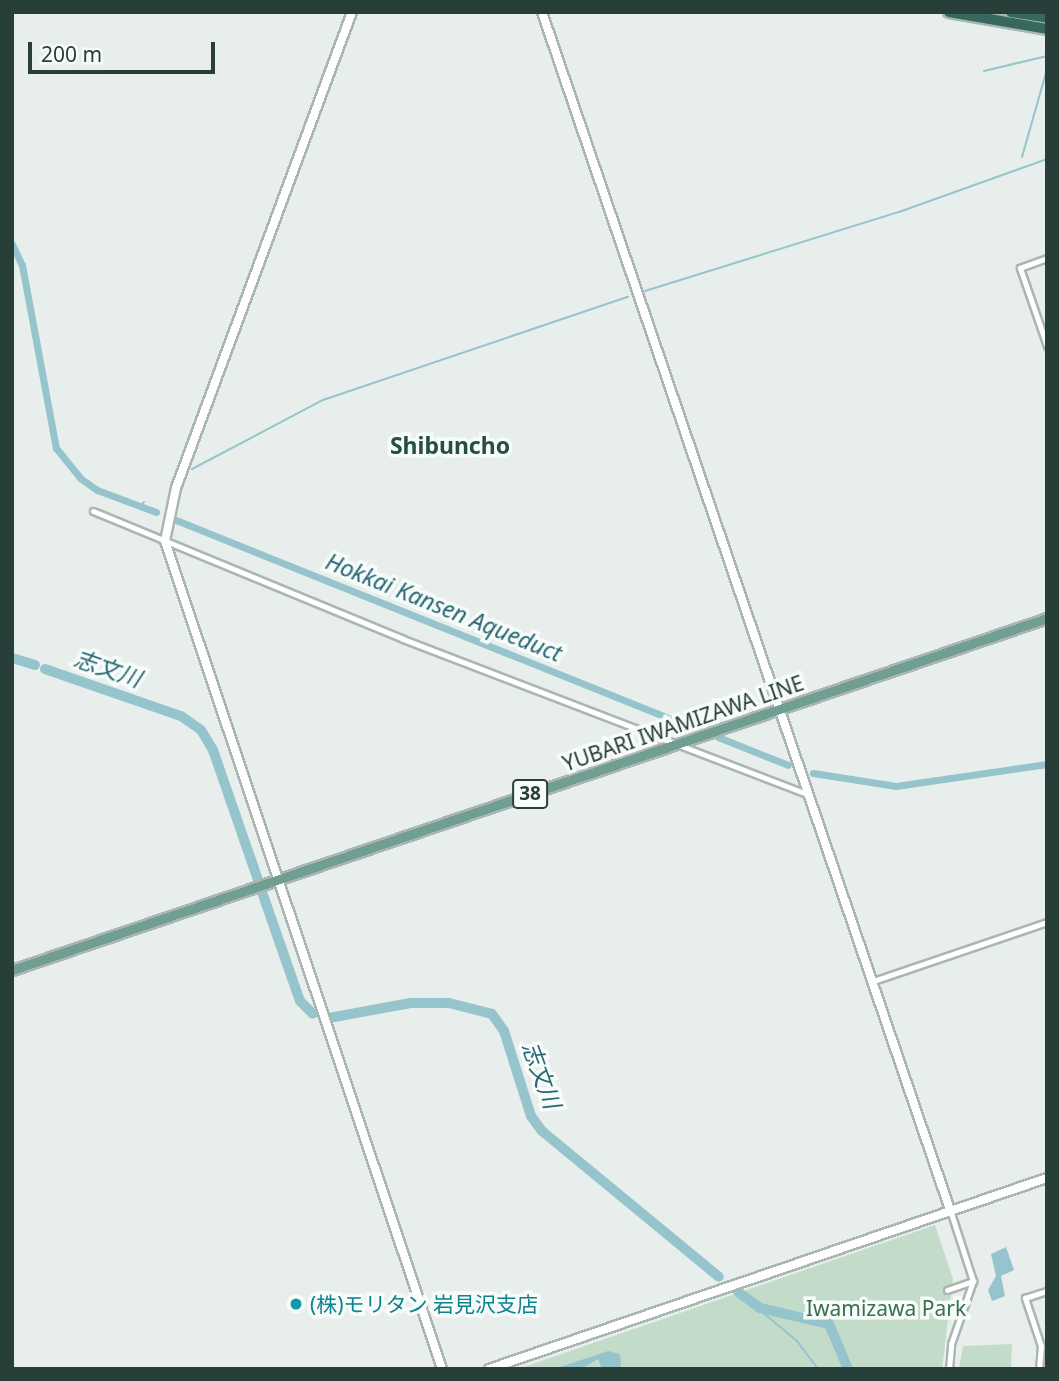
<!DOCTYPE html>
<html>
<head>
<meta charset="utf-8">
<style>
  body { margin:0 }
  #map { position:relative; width:1059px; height:1381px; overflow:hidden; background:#e7eeeb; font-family:"Noto Sans","Noto Sans JP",sans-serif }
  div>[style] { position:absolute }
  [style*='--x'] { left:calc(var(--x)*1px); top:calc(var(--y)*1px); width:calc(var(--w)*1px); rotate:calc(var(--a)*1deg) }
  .green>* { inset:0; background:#c3dcc9 }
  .water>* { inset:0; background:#96c4cc }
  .stream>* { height:2px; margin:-1px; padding:0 1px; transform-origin:1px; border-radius:1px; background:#96c4cc }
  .canal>* { height:7px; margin:-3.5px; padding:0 3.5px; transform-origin:3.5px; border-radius:3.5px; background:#96c4cc }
  .river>* { height:10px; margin:-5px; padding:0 5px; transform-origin:5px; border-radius:5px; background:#96c4cc }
  .roads { filter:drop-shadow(2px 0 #aab6b2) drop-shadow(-2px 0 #aab6b2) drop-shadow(0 2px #aab6b2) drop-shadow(0 -2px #aab6b2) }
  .street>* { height:5px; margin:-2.5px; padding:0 2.5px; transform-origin:2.5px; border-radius:2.5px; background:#fff }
  .secondary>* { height:8px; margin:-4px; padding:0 4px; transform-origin:4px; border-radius:4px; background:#fff }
  .primary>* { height:9px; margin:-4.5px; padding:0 4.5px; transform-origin:4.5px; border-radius:4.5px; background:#709e92 }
  .highway>* { height:10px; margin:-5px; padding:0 5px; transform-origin:5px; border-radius:5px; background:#36685d }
  .dots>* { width:19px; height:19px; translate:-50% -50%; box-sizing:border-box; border:4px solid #f7fbf9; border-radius:50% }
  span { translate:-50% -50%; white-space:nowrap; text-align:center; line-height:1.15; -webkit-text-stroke:7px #f7fbf9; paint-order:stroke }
  .shield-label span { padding:2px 5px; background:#f7fbf9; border:2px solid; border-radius:5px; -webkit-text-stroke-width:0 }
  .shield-label { font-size:19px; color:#273f38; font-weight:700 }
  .street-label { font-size:21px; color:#273f38 }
  .culture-label { font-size:21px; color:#0d838f }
  .left { translate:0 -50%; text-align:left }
  .park-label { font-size:21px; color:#36714d }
  .neighbourhood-label { font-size:23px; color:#254f45; font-weight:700 }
  .water-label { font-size:23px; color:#276875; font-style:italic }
  .frame { position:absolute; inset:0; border:14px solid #273f38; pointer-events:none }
  .scale { position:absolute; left:28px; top:42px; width:187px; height:32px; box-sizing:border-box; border:4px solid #273f38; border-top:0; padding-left:9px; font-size:21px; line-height:24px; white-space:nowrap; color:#273f38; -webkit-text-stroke:5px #f7fbf9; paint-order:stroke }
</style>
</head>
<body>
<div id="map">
  <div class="green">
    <i style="clip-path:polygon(935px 1225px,953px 1279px,942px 1369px,518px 1369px)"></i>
    <i style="clip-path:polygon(1012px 1344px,1011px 1369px,959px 1369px,963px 1346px)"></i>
  </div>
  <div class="water">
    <i style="clip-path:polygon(1006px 1247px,1014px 1270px,1001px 1276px,1005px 1296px,992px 1301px,988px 1290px,996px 1276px,991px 1254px)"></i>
    <i style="clip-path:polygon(608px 1351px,620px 1354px,621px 1369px,602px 1369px,598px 1359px,581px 1369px,554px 1369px)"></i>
  </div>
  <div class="stream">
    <i style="--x:984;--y:71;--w:65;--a:-13.4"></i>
    <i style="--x:1022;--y:157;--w:91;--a:-74.1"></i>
    <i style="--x:645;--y:291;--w:266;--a:-17.3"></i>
    <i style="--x:899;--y:212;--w:157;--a:-19.7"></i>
    <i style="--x:192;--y:469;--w:148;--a:-27.8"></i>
    <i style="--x:323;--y:400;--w:322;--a:-18.7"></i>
    <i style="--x:141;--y:506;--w:5;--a:-53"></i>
    <i style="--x:755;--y:1306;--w:55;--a:39.8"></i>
    <i style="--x:797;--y:1341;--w:35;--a:53"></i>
  </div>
  <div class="canal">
    <i style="--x:12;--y:244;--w:23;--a:65"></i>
    <i style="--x:22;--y:265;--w:186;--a:79.5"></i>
    <i style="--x:56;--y:448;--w:38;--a:51"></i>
    <i style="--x:80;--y:478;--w:21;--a:35"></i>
    <i style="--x:97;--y:490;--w:63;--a:20.4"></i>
    <i style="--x:176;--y:520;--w:563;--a:21.91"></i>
    <i style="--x:718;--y:737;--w:75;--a:21.8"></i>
    <i style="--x:813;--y:773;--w:84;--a:8.9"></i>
    <i style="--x:896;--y:786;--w:153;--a:-8.3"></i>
  </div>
  <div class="river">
    <i style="--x:12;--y:658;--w:24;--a:17"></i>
    <i style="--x:45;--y:669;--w:144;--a:19.1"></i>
    <i style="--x:181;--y:716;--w:24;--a:35"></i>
    <i style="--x:201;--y:730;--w:23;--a:59"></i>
    <i style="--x:213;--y:750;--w:138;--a:70.9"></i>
    <i style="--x:262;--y:892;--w:115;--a:70.8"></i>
    <i style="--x:300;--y:1001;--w:18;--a:45"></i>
    <i style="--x:329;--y:1018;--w:83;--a:-10.4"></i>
    <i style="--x:411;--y:1003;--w:38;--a:0"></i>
    <i style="--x:449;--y:1003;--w:44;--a:14.3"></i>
    <i style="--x:492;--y:1014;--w:21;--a:55"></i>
    <i style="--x:504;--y:1031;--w:89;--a:72.4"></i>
    <i style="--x:531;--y:1116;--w:19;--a:54"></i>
    <i style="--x:542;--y:1131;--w:229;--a:39.5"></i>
    <i style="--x:738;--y:1292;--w:27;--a:36"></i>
    <i style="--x:760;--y:1308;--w:71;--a:13.1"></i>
    <i style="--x:829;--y:1324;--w:49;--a:67.1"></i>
  </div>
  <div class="roads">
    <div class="street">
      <i style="--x:1047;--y:258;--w:29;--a:160"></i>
      <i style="--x:1020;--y:268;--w:83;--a:70.9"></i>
      <i style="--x:93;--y:511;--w:335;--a:22.4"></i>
      <i style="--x:403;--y:639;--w:435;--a:21"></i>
      <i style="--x:873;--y:981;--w:184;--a:-18.7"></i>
      <i style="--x:947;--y:1290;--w:28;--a:-19"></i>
      <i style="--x:949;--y:1369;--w:25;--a:-85"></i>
      <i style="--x:951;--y:1344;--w:67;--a:-70.8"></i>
      <i style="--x:973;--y:1281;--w:75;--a:-107.9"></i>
      <i style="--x:1039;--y:1369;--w:23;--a:-85"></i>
      <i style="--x:1041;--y:1346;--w:51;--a:-108.4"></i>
      <i style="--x:1025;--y:1298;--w:23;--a:-18"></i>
    </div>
    <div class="secondary">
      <i style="--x:352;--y:12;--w:507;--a:110.29"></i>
      <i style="--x:176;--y:488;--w:54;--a:101.7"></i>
      <i style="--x:165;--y:541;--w:873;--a:71.5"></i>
      <i style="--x:542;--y:12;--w:1266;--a:71.19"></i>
      <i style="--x:489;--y:1369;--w:590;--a:-18.9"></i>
    </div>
    <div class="primary">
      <i style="--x:12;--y:970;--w:1093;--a:-18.78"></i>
    </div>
    <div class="highway">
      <i style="--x:949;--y:12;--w:99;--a:9.8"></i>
      <i style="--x:1011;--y:12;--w:36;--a:9"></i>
    </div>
  </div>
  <div class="dots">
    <i style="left:296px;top:1304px;background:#0f9aa8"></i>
  </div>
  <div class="shield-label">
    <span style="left:530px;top:794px">38</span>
  </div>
  <div class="street-label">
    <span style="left:683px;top:723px;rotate:-19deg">YUBARI IWAMIZAWA LINE</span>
  </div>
  <div class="culture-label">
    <span class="left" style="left:310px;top:1304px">(株)モリタン 岩見沢支店</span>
  </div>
  <div class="park-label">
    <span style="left:886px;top:1308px">Iwamizawa Park</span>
  </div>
  <div class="neighbourhood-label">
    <span style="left:450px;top:445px">Shibuncho</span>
  </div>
  <div class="water-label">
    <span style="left:444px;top:607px;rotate:22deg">Hokkai Kansen Aqueduct</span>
    <span style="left:108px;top:668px;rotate:19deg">志文川</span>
    <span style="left:542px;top:1075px;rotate:70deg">志文川</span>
  </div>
  <div class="frame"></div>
  <div class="scale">200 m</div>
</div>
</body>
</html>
